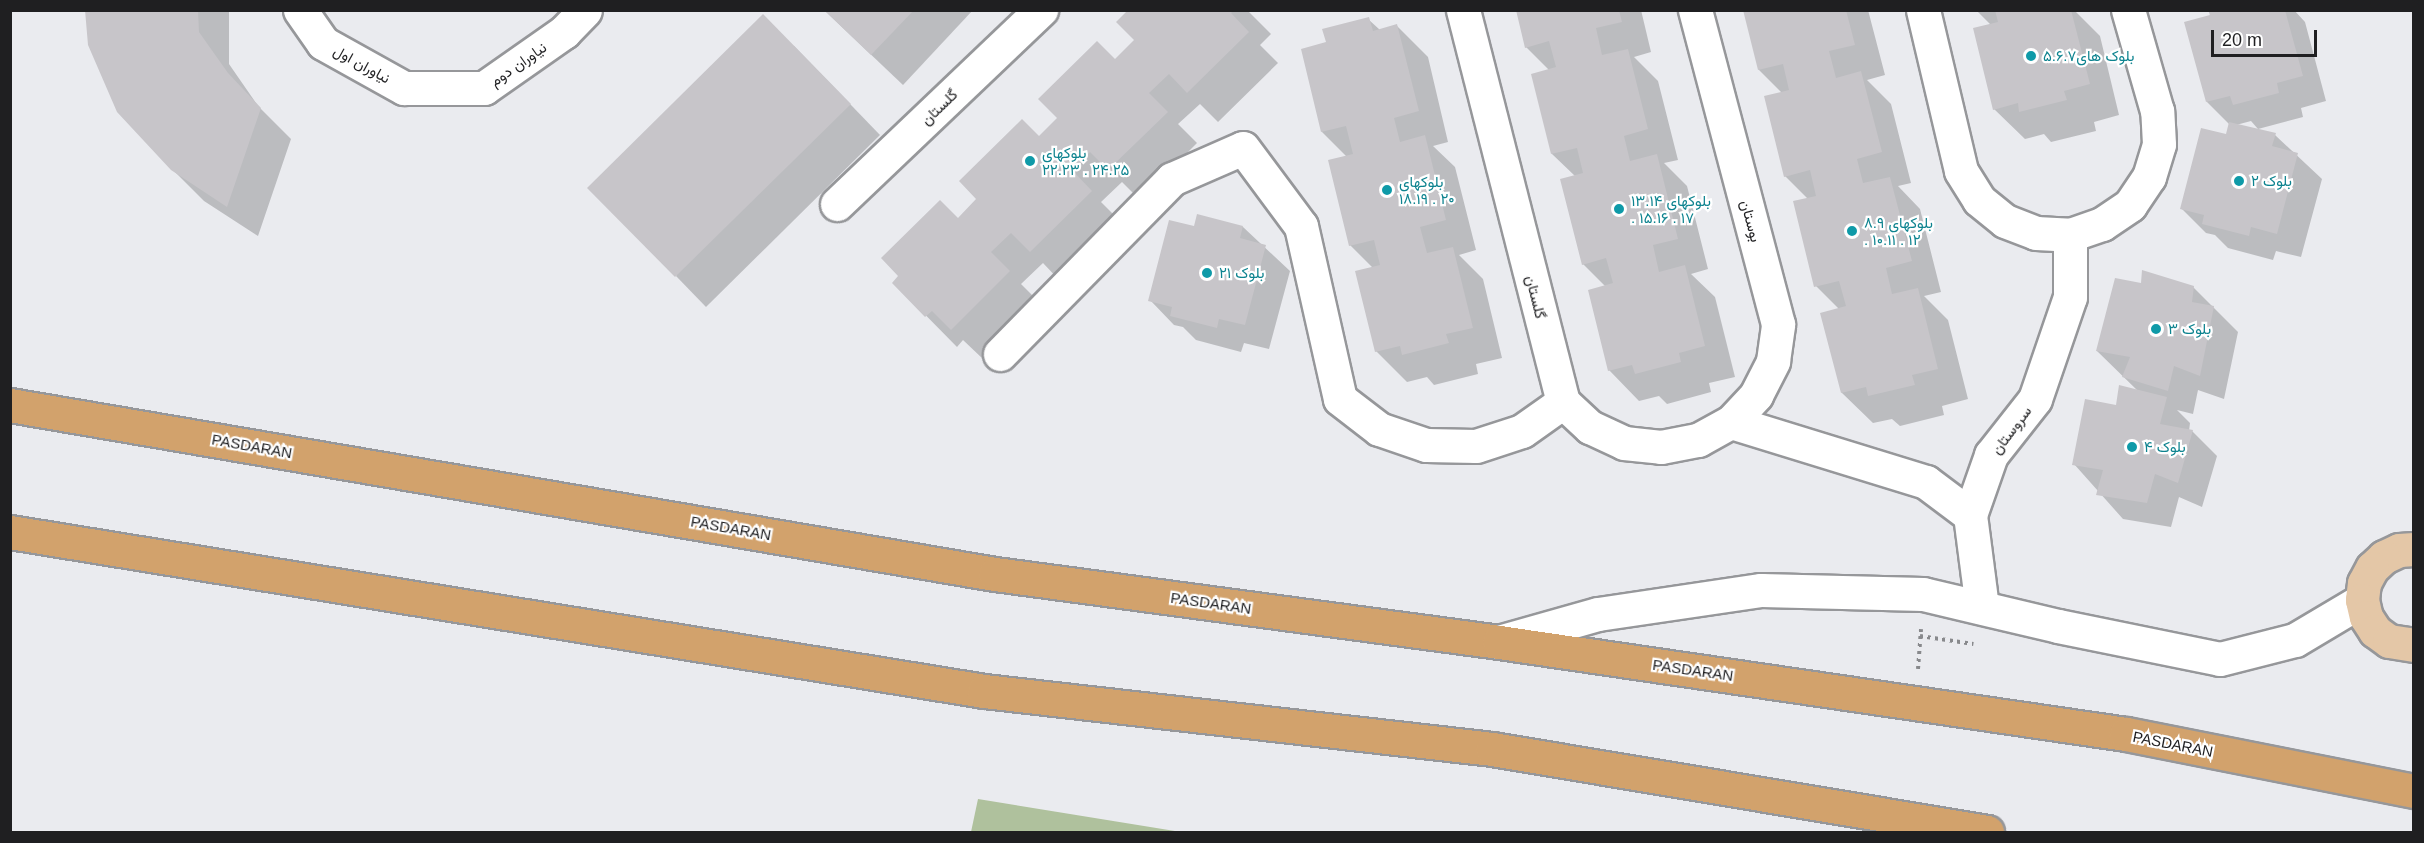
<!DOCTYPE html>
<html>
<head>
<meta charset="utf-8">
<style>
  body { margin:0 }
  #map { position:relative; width:2424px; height:843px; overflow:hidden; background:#eaebef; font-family:Arial,Vazirmatn,sans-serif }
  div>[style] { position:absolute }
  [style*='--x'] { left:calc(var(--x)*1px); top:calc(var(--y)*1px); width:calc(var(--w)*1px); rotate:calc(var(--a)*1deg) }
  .green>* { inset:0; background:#afc19d }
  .shadow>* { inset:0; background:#0003 }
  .building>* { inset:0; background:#c7c5c9 }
  .path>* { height:4px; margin-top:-2px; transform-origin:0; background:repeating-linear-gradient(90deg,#88898c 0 3px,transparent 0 7.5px) }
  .roads { filter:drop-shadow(2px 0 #96979a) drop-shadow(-2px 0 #96979a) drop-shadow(0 2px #96979a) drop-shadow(0 -2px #96979a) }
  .minor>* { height:33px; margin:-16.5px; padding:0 16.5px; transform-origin:16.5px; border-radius:16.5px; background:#fff }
  .major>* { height:33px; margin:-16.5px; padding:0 16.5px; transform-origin:16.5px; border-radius:16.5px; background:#e4c7a7 }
  .highway>* { height:33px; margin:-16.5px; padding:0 16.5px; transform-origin:16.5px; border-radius:16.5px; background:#d2a26c }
  .dots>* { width:16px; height:16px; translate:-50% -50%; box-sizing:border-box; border:3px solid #fff; border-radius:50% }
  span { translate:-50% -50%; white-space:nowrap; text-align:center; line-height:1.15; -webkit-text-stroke:4.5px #fff; paint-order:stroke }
  .culture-label { font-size:15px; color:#0d838f }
  .left { translate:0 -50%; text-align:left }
  .street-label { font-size:15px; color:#1f1f21 }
  .frame { position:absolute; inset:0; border:12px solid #1f1f21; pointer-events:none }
  .scale { position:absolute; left:2211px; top:30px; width:106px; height:27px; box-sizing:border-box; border:3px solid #1f1f21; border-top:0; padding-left:8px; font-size:18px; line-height:21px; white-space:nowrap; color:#1f1f21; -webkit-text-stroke:4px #fff; paint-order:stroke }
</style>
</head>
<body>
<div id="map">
  <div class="green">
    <i style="clip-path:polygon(978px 799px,1181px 832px,971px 832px)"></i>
  </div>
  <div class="shadow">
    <i style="clip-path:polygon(87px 10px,229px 10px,229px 64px,258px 106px,291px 139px,258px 236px,204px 201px,172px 169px)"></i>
    <i style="clip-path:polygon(824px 10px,973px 10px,903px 85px)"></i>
    <i style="clip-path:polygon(1130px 10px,1247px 10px,1271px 34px,1260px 45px,1278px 63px,1218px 122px,1200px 104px,1178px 124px,1197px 143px,1140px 200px,1122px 182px,1101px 202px,1121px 222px,1061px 282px,1043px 263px,1021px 284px,1040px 303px,983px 359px,963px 340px,957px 347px,894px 283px,1136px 40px)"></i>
    <i style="clip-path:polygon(1517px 10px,1641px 10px,1651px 52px,1634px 57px,1658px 81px,1678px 160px,1664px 163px,1687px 186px,1708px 269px,1691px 274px,1715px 297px,1735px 377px,1709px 383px,1711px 392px,1667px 404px,1659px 396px,1639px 401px,1609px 370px,1606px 287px,1583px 264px,1575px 176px,1552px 154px,1549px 70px,1526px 47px)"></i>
    <i style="clip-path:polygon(1744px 10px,1868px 10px,1885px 75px,1867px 80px,1891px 104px,1911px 183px,1898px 186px,1920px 209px,1941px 292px,1924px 296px,1948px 320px,1968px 399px,1942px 406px,1944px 415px,1900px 426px,1892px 419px,1873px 423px,1842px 393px,1839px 309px,1816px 286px,1808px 199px,1785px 176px,1782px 93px,1759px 70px)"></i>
    <i style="clip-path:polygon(1976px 10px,2081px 10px,2076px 12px,2100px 36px,2119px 115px,2094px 122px,2096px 131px,2051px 142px,2044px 134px,2025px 139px,1994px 109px,1991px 25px)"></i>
    <i style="clip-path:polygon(2210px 10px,2294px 10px,2305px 22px,2326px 101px,2301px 108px,2303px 117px,2258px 129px,2251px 121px,2236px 125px,2275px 135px,2322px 179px,2301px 257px,2276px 251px,2273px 260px,2228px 248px,2215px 235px,2206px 233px,2181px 208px,2227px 136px,2230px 125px,2207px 102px)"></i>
    <i style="clip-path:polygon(1368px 19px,1380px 30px,1397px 26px,1428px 57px,1448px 142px,1433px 146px,1455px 167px,1476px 250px,1459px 255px,1483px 279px,1502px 358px,1476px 364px,1478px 374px,1434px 385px,1427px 377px,1407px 382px,1376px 351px,1373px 268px,1350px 245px,1347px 157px,1322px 132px,1327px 43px)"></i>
    <i style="clip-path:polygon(794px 46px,880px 135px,706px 307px,676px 276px)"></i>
    <i style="clip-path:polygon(1243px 227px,1290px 271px,1269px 349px,1244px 343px,1241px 352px,1196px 340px,1183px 327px,1174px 325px,1150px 300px,1195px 228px)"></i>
    <i style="clip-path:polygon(2142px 285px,2193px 287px,2238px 332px,2224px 399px,2198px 390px,2193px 414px,2177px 410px,2190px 423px,2189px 431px,2192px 431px,2217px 456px,2202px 507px,2179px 497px,2171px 527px,2123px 519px,2074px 464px,2117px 407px,2139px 392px,2097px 351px)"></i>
  </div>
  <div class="building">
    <i style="clip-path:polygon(85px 10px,198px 10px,199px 32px,228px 73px,261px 108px,227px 207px,171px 170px,117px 112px,88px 45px)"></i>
    <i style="clip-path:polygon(824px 10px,914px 10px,871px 55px)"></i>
    <i style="clip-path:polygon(1128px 10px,1234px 10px,1231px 13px,1249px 32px,1187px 93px,1169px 74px,1149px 93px,1168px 112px,1108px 170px,1090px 152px,1072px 170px,1092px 191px,1030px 252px,1011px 233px,991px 252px,1010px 271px,951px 330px,932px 311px,925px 317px,892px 283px,898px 276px,881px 258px,940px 200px,958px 218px,976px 199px,959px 181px,1022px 119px,1039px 136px,1057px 118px,1038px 99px,1097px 41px,1115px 59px,1134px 40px,1116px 22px)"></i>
    <i style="clip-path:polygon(1516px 10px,1619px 10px,1622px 22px,1596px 28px,1602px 55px,1628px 49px,1648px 129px,1624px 136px,1630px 161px,1657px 154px,1678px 239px,1653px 245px,1659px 272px,1685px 265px,1705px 346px,1679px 353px,1681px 362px,1635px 374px,1632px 365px,1608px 371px,1588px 290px,1613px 283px,1606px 258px,1582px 265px,1560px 179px,1583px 173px,1577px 148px,1551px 154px,1531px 74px,1556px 67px,1549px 41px,1525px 48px)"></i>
    <i style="clip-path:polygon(1743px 10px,1846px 10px,1855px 45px,1829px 51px,1836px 78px,1861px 71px,1882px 152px,1857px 159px,1863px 183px,1890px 177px,1912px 261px,1886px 268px,1892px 294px,1918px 288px,1938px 369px,1912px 375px,1915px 385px,1868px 396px,1866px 387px,1841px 393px,1820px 313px,1846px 306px,1839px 281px,1814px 287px,1793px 201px,1816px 196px,1810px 170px,1784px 177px,1764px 96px,1789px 90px,1783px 64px,1758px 70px)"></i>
    <i style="clip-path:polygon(1995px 10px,2071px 10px,2090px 84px,2064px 91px,2067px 100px,2019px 112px,2018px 103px,1993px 110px,1973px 28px,1998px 22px)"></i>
    <i style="clip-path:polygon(2208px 10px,2285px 10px,2303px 76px,2277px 83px,2279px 93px,2233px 105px,2230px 96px,2206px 102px,2184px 22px,2210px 15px)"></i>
    <i style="clip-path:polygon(763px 14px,851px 104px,675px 277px,587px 188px)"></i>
    <i style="clip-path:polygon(1369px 17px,1373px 31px,1397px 24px,1419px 111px,1394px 118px,1400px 142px,1425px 135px,1446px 220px,1420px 227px,1427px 253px,1453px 247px,1473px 328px,1446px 334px,1449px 343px,1402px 355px,1400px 346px,1375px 352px,1355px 271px,1380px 265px,1374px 240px,1349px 246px,1328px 160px,1353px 154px,1346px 126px,1321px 132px,1301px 49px,1326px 42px,1322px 29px)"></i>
    <i style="clip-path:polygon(2229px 122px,2276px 133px,2272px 146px,2298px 153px,2277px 234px,2251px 227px,2249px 236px,2202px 224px,2204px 215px,2180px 209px,2201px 128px,2226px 134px)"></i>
    <i style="clip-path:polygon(1197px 214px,1243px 226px,1240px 238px,1266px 245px,1245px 325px,1219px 319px,1217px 328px,1170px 316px,1172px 307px,1148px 301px,1169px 220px,1194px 226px)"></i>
    <i style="clip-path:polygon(2142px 270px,2194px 286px,2192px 302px,2214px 306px,2200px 376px,2174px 366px,2168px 391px,2122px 377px,2130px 357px,2096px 351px,2115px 278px,2141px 283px)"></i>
    <i style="clip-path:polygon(2119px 385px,2167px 397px,2160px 424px,2193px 430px,2178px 483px,2155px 474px,2147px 503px,2096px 495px,2103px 470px,2072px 465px,2085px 399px,2116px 405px)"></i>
  </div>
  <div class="path">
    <i style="--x:1920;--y:636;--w:54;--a:8.6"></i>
    <i style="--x:1918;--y:669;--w:40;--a:-85.7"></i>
  </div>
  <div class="roads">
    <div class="minor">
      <i style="--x:300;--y:10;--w:40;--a:55.1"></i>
      <i style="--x:323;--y:43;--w:93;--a:29.1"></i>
      <i style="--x:404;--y:88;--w:80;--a:0"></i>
      <i style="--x:484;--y:88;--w:98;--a:-35"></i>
      <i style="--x:564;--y:32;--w:30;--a:-46"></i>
      <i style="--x:1463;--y:10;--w:405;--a:75.7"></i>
      <i style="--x:1563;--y:402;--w:37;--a:43"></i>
      <i style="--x:1590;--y:427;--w:38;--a:25"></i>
      <i style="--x:1624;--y:443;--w:37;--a:6"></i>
      <i style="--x:1661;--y:447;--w:38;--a:-11"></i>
      <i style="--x:1698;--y:440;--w:38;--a:-29"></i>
      <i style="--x:1731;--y:422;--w:37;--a:-47"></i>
      <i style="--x:1756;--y:395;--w:38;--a:-63"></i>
      <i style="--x:1773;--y:361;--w:37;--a:-82"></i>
      <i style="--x:1778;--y:324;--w:325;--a:-104.8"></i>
      <i style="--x:1923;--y:10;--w:165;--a:76.7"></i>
      <i style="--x:1961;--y:171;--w:34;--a:58"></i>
      <i style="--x:1979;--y:200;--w:33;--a:39"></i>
      <i style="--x:2005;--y:221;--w:33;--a:21"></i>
      <i style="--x:2036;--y:233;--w:34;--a:3"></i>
      <i style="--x:2070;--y:235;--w:34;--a:-19"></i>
      <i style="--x:2102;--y:224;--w:34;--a:-34"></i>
      <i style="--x:2130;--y:205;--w:34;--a:-56"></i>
      <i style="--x:2149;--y:177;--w:34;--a:-73"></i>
      <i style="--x:2159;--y:144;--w:33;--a:-93"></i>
      <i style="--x:2157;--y:111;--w:105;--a:-106"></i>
      <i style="--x:837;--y:204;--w:282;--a:-43.6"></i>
      <i style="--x:1000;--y:354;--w:245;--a:-45.5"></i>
      <i style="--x:1172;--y:179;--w:77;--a:-23.6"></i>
      <i style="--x:1243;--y:148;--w:97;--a:53.4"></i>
      <i style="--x:1301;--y:226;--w:177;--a:77.3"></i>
      <i style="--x:1340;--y:399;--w:49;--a:37.6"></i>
      <i style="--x:1379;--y:429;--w:50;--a:18.8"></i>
      <i style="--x:1426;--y:445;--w:50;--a:1.1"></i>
      <i style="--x:1476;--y:446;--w:48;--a:-18.1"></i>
      <i style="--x:1522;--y:431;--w:50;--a:-35.3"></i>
      <i style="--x:1731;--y:422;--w:204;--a:17.1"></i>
      <i style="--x:1926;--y:482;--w:55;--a:36.9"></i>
      <i style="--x:1970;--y:515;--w:64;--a:-70.7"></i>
      <i style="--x:1991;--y:455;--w:71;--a:-51.8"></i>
      <i style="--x:2035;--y:399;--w:108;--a:-71.1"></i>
      <i style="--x:2070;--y:297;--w:62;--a:-90"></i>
      <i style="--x:1970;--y:515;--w:93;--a:82.6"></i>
      <i style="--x:1499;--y:642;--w:103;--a:-15.8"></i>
      <i style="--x:1598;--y:614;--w:165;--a:-8.4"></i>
      <i style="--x:1761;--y:590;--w:162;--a:1.4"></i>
      <i style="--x:1923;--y:594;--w:139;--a:13.3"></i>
      <i style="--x:2058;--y:626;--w:165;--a:11.5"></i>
      <i style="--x:2220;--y:659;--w:77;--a:-14.2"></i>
      <i style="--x:2295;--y:640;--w:78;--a:-30.8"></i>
    </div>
    <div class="major">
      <i style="--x:2414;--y:549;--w:15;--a:176"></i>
      <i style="--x:2399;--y:550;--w:17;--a:155"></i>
      <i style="--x:2384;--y:557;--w:16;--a:137"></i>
      <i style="--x:2372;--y:568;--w:17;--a:118"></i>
      <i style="--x:2364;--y:583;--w:17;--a:97"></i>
      <i style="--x:2362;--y:600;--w:17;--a:77"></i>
      <i style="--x:2366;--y:617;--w:17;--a:57"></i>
      <i style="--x:2375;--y:631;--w:17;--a:36"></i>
      <i style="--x:2389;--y:641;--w:25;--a:9"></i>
    </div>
    <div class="highway">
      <i style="--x:10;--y:405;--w:999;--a:9.74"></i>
      <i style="--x:995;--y:574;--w:509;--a:7.68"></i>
      <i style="--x:1499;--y:642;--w:634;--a:8.35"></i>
      <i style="--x:2126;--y:734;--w:294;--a:11.2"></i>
      <i style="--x:10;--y:532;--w:987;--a:9.27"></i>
      <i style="--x:984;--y:691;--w:511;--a:6.51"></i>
      <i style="--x:1492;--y:749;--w:502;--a:9.52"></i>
    </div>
  </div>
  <div class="dots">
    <i style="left:2031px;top:56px;background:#0f9aa8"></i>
    <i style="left:1030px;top:161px;background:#0f9aa8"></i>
    <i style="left:2239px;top:181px;background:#0f9aa8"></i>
    <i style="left:1387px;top:190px;background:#0f9aa8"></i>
    <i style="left:1619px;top:209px;background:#0f9aa8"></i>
    <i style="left:1852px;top:231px;background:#0f9aa8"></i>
    <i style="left:1207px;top:273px;background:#0f9aa8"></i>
    <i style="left:2156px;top:329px;background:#0f9aa8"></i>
    <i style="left:2132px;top:447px;background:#0f9aa8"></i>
  </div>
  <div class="culture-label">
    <span class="left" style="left:2043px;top:56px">بلوک های۵.۶.۷</span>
    <span class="left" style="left:1042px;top:161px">بلوکهای<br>۲۲.۲۳ . ۲۴.۲۵</span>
    <span class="left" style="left:1399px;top:190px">بلوکهای<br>۱۸.۱۹ . ۲۰</span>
    <span class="left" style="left:2251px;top:181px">بلوک ۲</span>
    <span class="left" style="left:1631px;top:209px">بلوکهای ۱۳.۱۴<br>. ۱۵.۱۶ . ۱۷</span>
    <span class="left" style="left:1864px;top:231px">بلوکهای ۸.۹<br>. ۱۰.۱۱ . ۱۲</span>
    <span class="left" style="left:1219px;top:273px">بلوک ۲۱</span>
    <span class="left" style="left:2168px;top:329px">بلوک ۳</span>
    <span class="left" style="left:2144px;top:447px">بلوک ۴</span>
  </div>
  <div class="street-label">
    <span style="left:362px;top:64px;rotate:29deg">نیاوران اول</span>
    <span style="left:518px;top:64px;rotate:-35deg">نیاوران دوم</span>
    <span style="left:939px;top:107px;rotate:-44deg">گلستان</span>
    <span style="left:1751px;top:221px;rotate:75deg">بوستان</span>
    <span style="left:1536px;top:297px;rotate:76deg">گلستان</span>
    <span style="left:2011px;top:430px;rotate:-53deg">سروستان</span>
    <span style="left:252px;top:446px;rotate:10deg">PASDARAN</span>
    <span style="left:731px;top:528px;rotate:10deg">PASDARAN</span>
    <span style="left:1211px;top:603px;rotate:8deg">PASDARAN</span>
    <span style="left:1693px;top:670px;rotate:8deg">PASDARAN</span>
    <span style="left:2173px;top:744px;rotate:11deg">PASDARAN</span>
  </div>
  <div class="frame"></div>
  <div class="scale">20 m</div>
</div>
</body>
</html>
